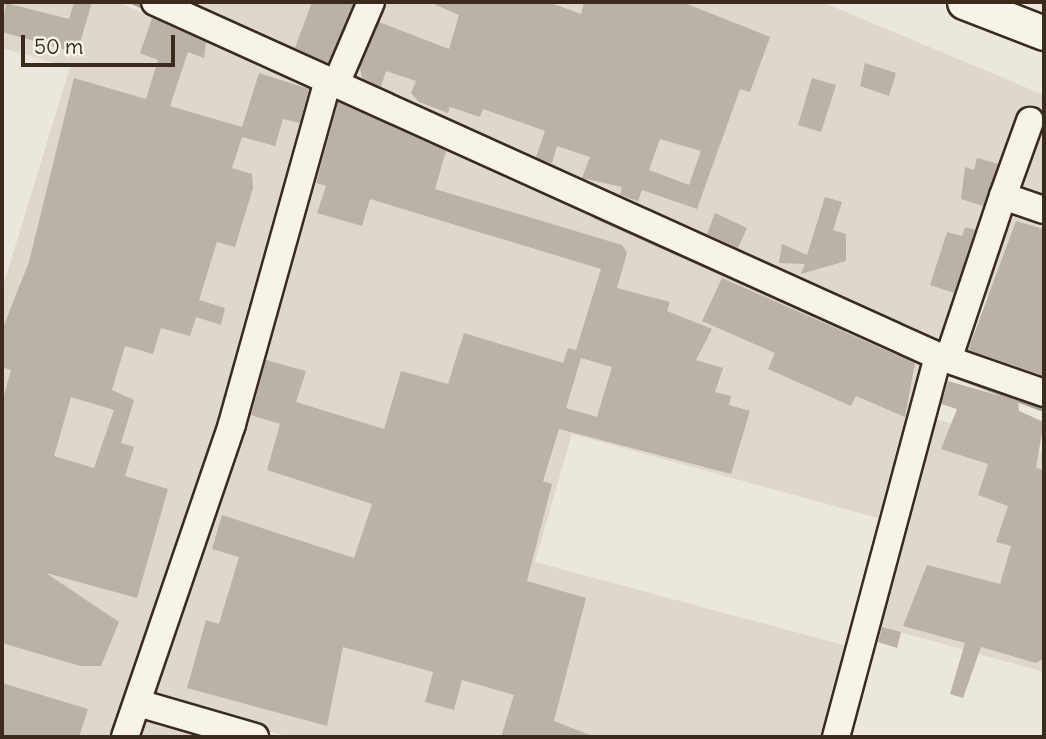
<!DOCTYPE html>
<html>
<head>
<meta charset="utf-8">
<style>
  body { margin:0 }
  #map { position:relative; width:1046px; height:739px; overflow:hidden; background:#ece7dc; font-family:Delius,sans-serif }
  div>[style] { position:absolute }
  [style*='--x'] { left:calc(var(--x)*1px); top:calc(var(--y)*1px); width:calc(var(--w)*1px); rotate:calc(var(--a)*1deg) }
  .built>* { inset:0; background:#ddd7cc }
  .stream>* { height:6px; margin:-3px; padding:0 3px; transform-origin:3px; border-radius:3px; background:#a89f93 }
  .building>* { inset:0; background:#bab2a7 }
  .roads { filter:drop-shadow(2px 0 #3b2a1e) drop-shadow(-2px 0 #3b2a1e) drop-shadow(0 2px #3b2a1e) drop-shadow(0 -2px #3b2a1e) }
  .minor>* { height:26px; margin:-13px; padding:0 13px; transform-origin:13px; border-radius:13px; background:#f7f3e8 }
  .major>* { height:33px; margin:-16.5px; padding:0 16.5px; transform-origin:16.5px; border-radius:16.5px; background:#f7f3e8 }
  span { translate:-50% -50%; white-space:nowrap; text-align:center; line-height:1.15; -webkit-text-stroke:7px #f7f3e8; paint-order:stroke }
  .frame { position:absolute; inset:0; border:4px solid #3b2a1e; pointer-events:none }
  .scale { position:absolute; left:21px; top:35px; width:154px; height:32px; box-sizing:border-box; border:4px solid #3b2a1e; border-top:0; padding-left:9px; font-size:21px; line-height:24px; white-space:nowrap; color:#3b2a1e; -webkit-text-stroke:5px #f7f3e8; paint-order:stroke }
</style>
</head>
<body>
<div id="map">
  <div class="built">
    <i style="clip-path:polygon(2px 2px,118px 2px,311px 88px,205px 464px,113px 737px,2px 737px,2px 290px,70px 67px,2px 48px)"></i>
    <i style="clip-path:polygon(182px 2px,354px 2px,357px 4px,336px 62px,323px 69px)"></i>
    <i style="clip-path:polygon(377px 2px,822px 2px,1044px 95px,1044px 197px,997px 183px,944px 344px,933px 347px,357px 79px,352px 66px)"></i>
    <i style="clip-path:polygon(330px 89px,920px 358px,916px 398px,878px 518px,572px 434px,535px 562px,847px 646px,823px 737px,290px 737px,158px 701px,152px 689px)"></i>
    <i style="clip-path:polygon(1018px 212px,1044px 220px,1044px 315px,982px 295px,1007px 219px)"></i>
    <i style="clip-path:polygon(933px 418px,1044px 453px,1044px 672px,871px 624px)"></i>
    <i style="clip-path:polygon(156px 714px,236px 737px,133px 737px,138px 725px)"></i>
  </div>
  <div class="stream">
    <i style="--x:134;--y:2;--w:15;--a:23"></i>
    <i style="--x:596;--y:216;--w:273;--a:24.2"></i>
    <i style="--x:951;--y:374;--w:99;--a:20.6"></i>
  </div>
  <div class="building">
    <i style="clip-path:polygon(74px 2px,92px 2px,77px 53px,2px 32px,6px 3px,69px 19px)"></i>
    <i style="clip-path:polygon(312px 2px,354px 2px,328px 63px,295px 48px)"></i>
    <i style="clip-path:polygon(evenodd,429px 2px,548px 2px,581px 14px,584px 2px,682px 2px,770px 37px,750px 92px,740px 89px,697px 209px,642px 190px,638px 201px,620px 195px,622px 187px,582px 178px,590px 157px,557px 146px,552px 163px,544px 161px,536px 157px,545px 131px,483px 109px,480px 117px,450px 107px,448px 113px,419px 102px,411px 93px,416px 81px,386px 71px,381px 87px,362px 78px,360px 67px,379px 22px,449px 49px,459px 15px,429px 2px,660px 139px,701px 151px,689px 185px,649px 170px,660px 139px)"></i>
    <i style="clip-path:polygon(evenodd,152px 18px,206px 42px,204px 58px,188px 52px,170px 106px,242px 127px,259px 73px,309px 89px,300px 123px,283px 119px,275px 146px,242px 137px,232px 168px,252px 174px,253px 188px,235px 247px,217px 242px,199px 300px,225px 308px,221px 325px,196px 317px,190px 336px,161px 328px,153px 354px,125px 346px,112px 390px,134px 400px,121px 443px,134px 447px,125px 476px,168px 489px,137px 598px,46px 573px,119px 622px,101px 666px,80px 666px,2px 643px,2px 402px,11px 370px,2px 367px,2px 330px,29px 262px,74px 78px,146px 99px,158px 60px,140px 53px,152px 18px,71px 397px,114px 410px,94px 468px,54px 456px,71px 397px)"></i>
    <i style="clip-path:polygon(865px 63px,896px 73px,889px 96px,860px 86px)"></i>
    <i style="clip-path:polygon(812px 78px,836px 85px,821px 132px,798px 125px)"></i>
    <i style="clip-path:polygon(evenodd,338px 102px,446px 151px,435px 189px,622px 245px,627px 253px,617px 288px,670px 302px,667px 311px,712px 329px,696px 360px,723px 368px,715px 392px,731px 396px,729px 405px,750px 411px,731px 474px,559px 429px,543px 481px,552px 484px,527px 581px,586px 598px,554px 721px,595px 737px,501px 737px,514px 695px,462px 680px,454px 710px,425px 702px,433px 672px,343px 647px,327px 726px,187px 688px,206px 620px,219px 624px,239px 557px,212px 549px,222px 515px,354px 558px,372px 504px,267px 470px,280px 424px,251px 415px,266px 360px,306px 371px,296px 402px,384px 429px,401px 371px,448px 384px,464px 333px,563px 363px,568px 348px,576px 350px,601px 269px,370px 199px,362px 226px,317px 213px,326px 186px,316px 183px,338px 102px,581px 358px,612px 367px,597px 417px,566px 408px,581px 358px)"></i>
    <i style="clip-path:polygon(977px 158px,998px 164px,983px 206px,961px 199px,965px 167px,974px 170px)"></i>
    <i style="clip-path:polygon(825px 197px,842px 202px,833px 230px,846px 234px,846px 261px,801px 274px,805px 264px,779px 263px,782px 244px,807px 255px)"></i>
    <i style="clip-path:polygon(715px 213px,747px 228px,738px 248px,707px 234px)"></i>
    <i style="clip-path:polygon(1016px 221px,1044px 229px,1044px 376px,968px 350px)"></i>
    <i style="clip-path:polygon(965px 227px,975px 230px,954px 293px,930px 285px,947px 232px,962px 236px)"></i>
    <i style="clip-path:polygon(722px 278px,915px 363px,905px 417px,856px 396px,851px 406px,768px 369px,775px 353px,702px 321px)"></i>
    <i style="clip-path:polygon(948px 381px,1018px 401px,1019px 411px,1044px 422px,1036px 468px,1044px 470px,1044px 658px,1036px 663px,981px 647px,963px 698px,950px 694px,965px 643px,903px 626px,927px 565px,1000px 584px,1011px 546px,996px 542px,1008px 506px,978px 495px,988px 464px,941px 449px,957px 409px,941px 404px)"></i>
    <i style="clip-path:polygon(882px 627px,901px 632px,897px 648px,878px 642px)"></i>
    <i style="clip-path:polygon(2px 683px,88px 709px,79px 737px,2px 737px)"></i>
  </div>
  <div class="roads">
    <div class="minor">
      <i style="--x:155;--y:2;--w:859;--a:24.33"></i>
      <i style="--x:938;--y:356;--w:112;--a:19.2"></i>
      <i style="--x:336;--y:84;--w:89;--a:-66.9"></i>
      <i style="--x:1003;--y:196;--w:80;--a:-70.2"></i>
      <i style="--x:949;--y:357;--w:170;--a:-71.5"></i>
      <i style="--x:1003;--y:196;--w:43;--a:18.9"></i>
      <i style="--x:138;--y:703;--w:122;--a:16.2"></i>
      <i style="--x:125;--y:737;--w:331;--a:-71.1"></i>
      <i style="--x:232;--y:424;--w:356;--a:-74.4"></i>
      <i style="--x:836;--y:737;--w:394;--a:-75"></i>
    </div>
    <div class="major">
      <i style="--x:964;--y:2;--w:86;--a:21.2"></i>
    </div>
  </div>
  <div class="frame"></div>
  <div class="scale">50 m</div>
</div>
</body>
</html>
